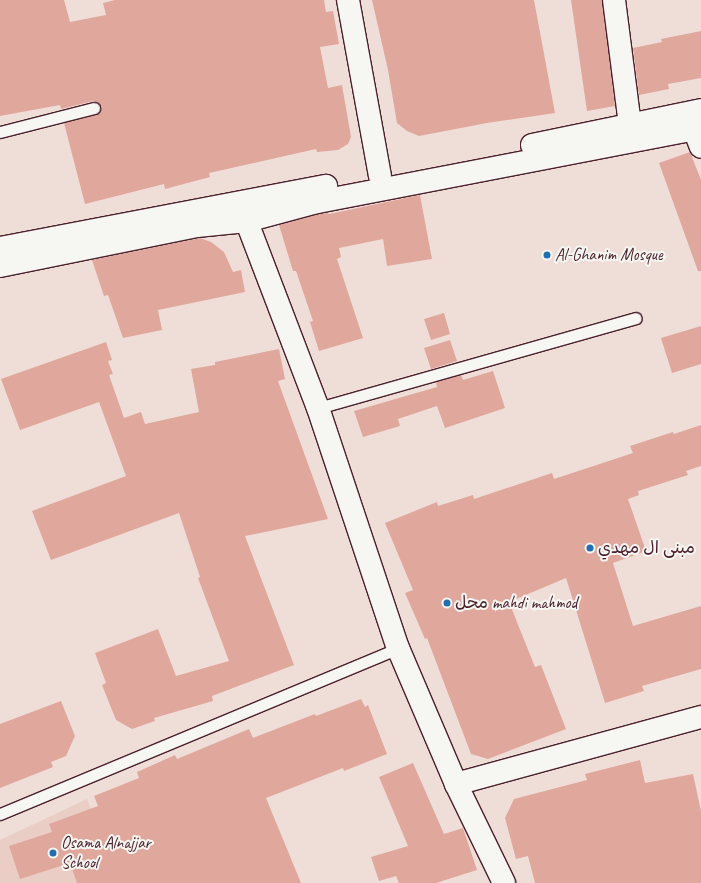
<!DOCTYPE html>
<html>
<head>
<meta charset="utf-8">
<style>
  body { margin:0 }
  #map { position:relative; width:701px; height:883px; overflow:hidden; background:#efded8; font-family:Caveat,"Playpen Sans Arabic",sans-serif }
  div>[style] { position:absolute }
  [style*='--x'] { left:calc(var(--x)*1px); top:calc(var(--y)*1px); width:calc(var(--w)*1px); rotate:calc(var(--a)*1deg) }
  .built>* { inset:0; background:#eacec6 }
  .building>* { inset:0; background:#e0a79c }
  .roads { filter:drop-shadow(1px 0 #4a1f2b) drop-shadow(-1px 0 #4a1f2b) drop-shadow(0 1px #4a1f2b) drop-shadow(0 -1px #4a1f2b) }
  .service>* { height:11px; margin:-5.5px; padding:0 5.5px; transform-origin:5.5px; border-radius:5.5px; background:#f6f6f2 }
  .minor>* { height:22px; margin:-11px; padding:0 11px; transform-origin:11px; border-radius:11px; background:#f6f6f2 }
  .tertiary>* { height:22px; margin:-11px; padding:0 11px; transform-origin:11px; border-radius:11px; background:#f6f6f2 }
  .dots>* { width:11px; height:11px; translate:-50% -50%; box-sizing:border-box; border:2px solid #f6f6f2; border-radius:50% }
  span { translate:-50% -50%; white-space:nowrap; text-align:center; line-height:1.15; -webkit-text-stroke:4px #f6f6f2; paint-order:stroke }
  .poi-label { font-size:17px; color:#4a1f2b }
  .left { translate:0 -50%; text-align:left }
</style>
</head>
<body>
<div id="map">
  <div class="built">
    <i style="clip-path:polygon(87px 799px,117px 883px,0 883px,0 840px)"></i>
  </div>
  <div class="building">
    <i style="clip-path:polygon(0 0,64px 0,70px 22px,106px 15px,103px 3px,115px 0,324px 0,326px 12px,333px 11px,339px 44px,320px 47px,328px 88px,342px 85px,351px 137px,348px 144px,338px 150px,317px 152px,316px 149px,209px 173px,210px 177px,165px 189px,164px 184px,85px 204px,64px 123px,96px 115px,101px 110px,101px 106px,96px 101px,93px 101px,61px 109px,60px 105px,0 116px)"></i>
    <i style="clip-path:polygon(372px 0,534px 0,555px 113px,487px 123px,419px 136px,407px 131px,397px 123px,388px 70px)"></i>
    <i style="clip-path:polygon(571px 0,602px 0,615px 106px,587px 111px)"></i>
    <i style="clip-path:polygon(701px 31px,701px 78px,668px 84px,669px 89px,639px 95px,633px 48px,662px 42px,661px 39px)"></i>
    <i style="clip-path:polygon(690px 152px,701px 180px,701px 271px,698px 271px,659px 163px)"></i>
    <i style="clip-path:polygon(420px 195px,432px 259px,387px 266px,383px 239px,339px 248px,341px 257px,337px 259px,363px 338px,319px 351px,310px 322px,313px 321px,296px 271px,293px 271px,279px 225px,320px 214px,328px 213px,329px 214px)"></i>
    <i style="clip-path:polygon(200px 238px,211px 242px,224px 252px,233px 272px,241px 270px,245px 292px,158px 310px,162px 330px,123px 338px,108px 295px,104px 296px,92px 260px)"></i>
    <i style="clip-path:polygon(444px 313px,450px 334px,431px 340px,424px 319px)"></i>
    <i style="clip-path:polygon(701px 326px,701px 364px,672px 373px,661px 338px)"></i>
    <i style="clip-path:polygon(450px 340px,457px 361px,431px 369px,424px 348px)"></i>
    <i style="clip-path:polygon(106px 342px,112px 360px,108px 361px,113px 374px,109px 375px,124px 418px,141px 412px,145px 424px,199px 412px,191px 369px,215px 365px,215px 362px,279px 349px,285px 379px,278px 381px,328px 519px,245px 536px,294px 665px,212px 696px,213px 701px,154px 718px,155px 721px,132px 729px,116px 720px,102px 685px,106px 683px,95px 653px,158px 629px,176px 676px,229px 661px,198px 578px,200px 577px,179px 513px,51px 560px,32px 511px,126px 476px,99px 402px,20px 430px,1px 379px)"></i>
    <i style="clip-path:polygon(493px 371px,505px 408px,445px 428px,437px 406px,398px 419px,400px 426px,363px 437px,354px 411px,437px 387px,436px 382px,461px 375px,463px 380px)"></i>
    <i style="clip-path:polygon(701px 425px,701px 466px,686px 471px,688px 475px,638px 491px,639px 495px,628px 499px,646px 551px,613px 563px,633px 626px,701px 606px,701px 669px,642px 686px,644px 691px,605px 703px,566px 578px,509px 602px,535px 667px,541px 665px,566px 729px,488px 759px,471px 754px,427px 638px,425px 639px,405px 593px,413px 590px,385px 523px,437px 502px,438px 506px,473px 495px,474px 499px,552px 473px,554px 479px,633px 453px,630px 446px,673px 432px,674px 434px)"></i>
    <i style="clip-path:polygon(361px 699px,365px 707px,368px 705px,387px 754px,344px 771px,343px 768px,266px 798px,301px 883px,77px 883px,70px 863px,20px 879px,9px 846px,52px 832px,49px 824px,98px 806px,94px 796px,139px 778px,137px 772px,175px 755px,177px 759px,249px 729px,253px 738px,315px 714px,316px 716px)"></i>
    <i style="clip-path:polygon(61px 701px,75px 736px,66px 756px,51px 762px,53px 767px,0 788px,0 724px)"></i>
    <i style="clip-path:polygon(640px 760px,645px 783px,693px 774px,701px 811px,701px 883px,535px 883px,528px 856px,516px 859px,505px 818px,514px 799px,587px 780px,585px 774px)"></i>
    <i style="clip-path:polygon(413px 763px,444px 834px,463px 828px,477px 870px,436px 883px,399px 883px,396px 876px,379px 881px,371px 857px,408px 846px,379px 777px)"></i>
  </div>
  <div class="roads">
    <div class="service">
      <i style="--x:0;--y:132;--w:97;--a:-14.3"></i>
      <i style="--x:318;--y:408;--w:330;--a:-15.8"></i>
      <i style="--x:0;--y:814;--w:431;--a:-22.6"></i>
    </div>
    <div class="minor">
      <i style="--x:348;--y:0;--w:179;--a:79.7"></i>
      <i style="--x:614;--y:0;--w:126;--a:82.7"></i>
      <i style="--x:694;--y:129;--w:19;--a:69"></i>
      <i style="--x:240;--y:204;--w:218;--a:69.1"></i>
      <i style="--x:318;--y:408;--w:253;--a:71.6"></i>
      <i style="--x:398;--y:648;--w:148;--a:66.9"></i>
      <i style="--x:456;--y:784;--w:110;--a:64.1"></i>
      <i style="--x:456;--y:784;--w:254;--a:-15.3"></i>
    </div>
    <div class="tertiary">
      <i style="--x:532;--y:145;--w:173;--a:-11.7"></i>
      <i style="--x:0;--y:248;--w:332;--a:-10.8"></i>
      <i style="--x:0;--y:266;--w:201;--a:-11.5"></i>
      <i style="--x:197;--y:226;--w:50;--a:-5.7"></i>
      <i style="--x:247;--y:221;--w:73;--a:-15.2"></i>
      <i style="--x:317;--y:202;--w:391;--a:-10.9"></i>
    </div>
  </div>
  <div class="dots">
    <i style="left:547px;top:255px;background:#1f6fb2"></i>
    <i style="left:590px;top:548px;background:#1f6fb2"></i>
    <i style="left:447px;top:603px;background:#1f6fb2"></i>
    <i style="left:53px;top:853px;background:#1f6fb2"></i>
  </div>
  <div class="poi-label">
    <span class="left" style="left:555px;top:255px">Al-Ghanim Mosque</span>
    <span class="left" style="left:598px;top:548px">مبنى ال مهدي</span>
    <span class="left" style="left:455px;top:603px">محل mahdi mahmod</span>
    <span class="left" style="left:61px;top:853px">Osama Alnajjar<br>School</span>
  </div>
</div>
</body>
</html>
